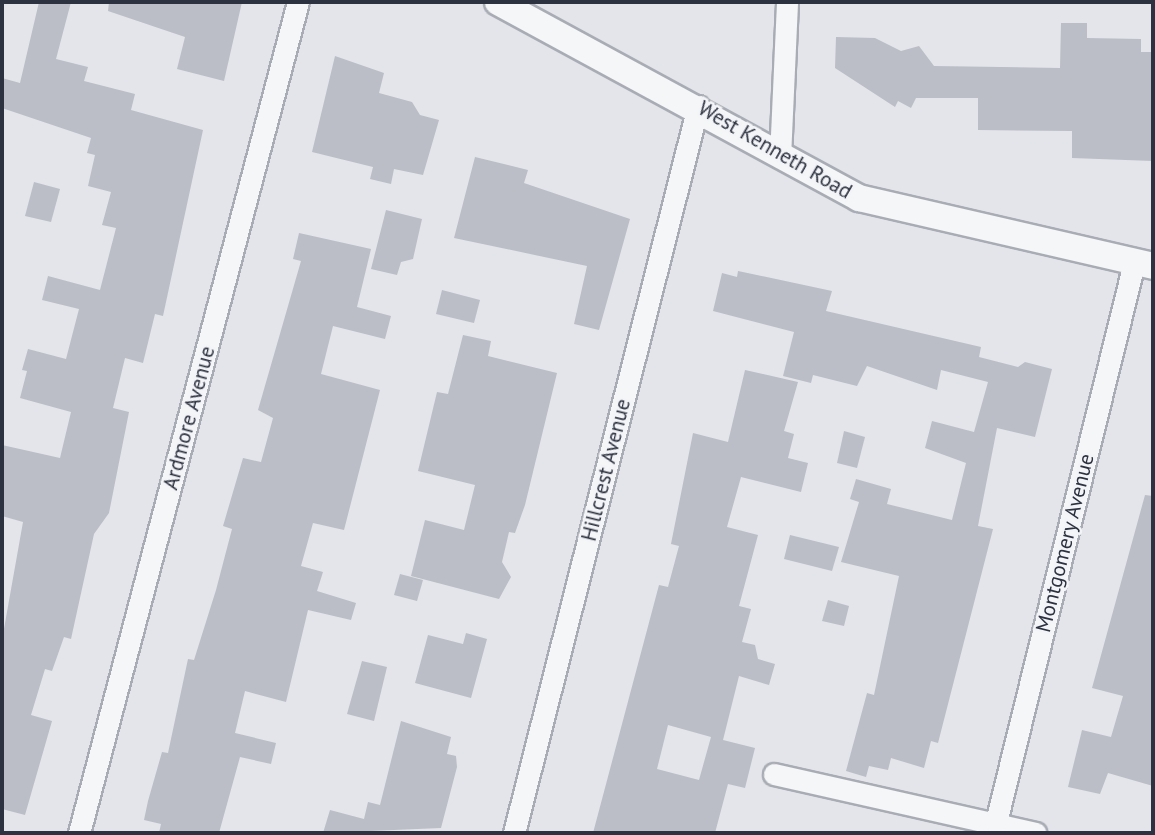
<!DOCTYPE html>
<html>
<head>
<meta charset="utf-8">
<style>
  body { margin:0 }
  #map { position:relative; width:1155px; height:835px; overflow:hidden; background:#e3e5ea; font-family:"PT Sans",sans-serif }
  div>[style] { position:absolute }
  [style*='--x'] { left:calc(var(--x)*1px); top:calc(var(--y)*1px); width:calc(var(--w)*1px); rotate:calc(var(--a)*1deg) }
  .building>* { inset:0; background:#bbbec6 }
  .roads { filter:drop-shadow(2px 0 #a9acb4) drop-shadow(-2px 0 #a9acb4) drop-shadow(0 2px #a9acb4) drop-shadow(0 -2px #a9acb4) }
  .minor>* { height:21px; margin:-10.5px; padding:0 10.5px; transform-origin:10.5px; border-radius:10.5px; background:#f5f6f8 }
  .tertiary>* { height:26px; margin:-13px; padding:0 13px; transform-origin:13px; border-radius:13px; background:#f5f6f8 }
  span { translate:-50% -50%; white-space:nowrap; text-align:center; line-height:1.15; -webkit-text-stroke:5px #f3f4f7; paint-order:stroke }
  .street-label { font-size:21px; color:#2d3240 }
  .frame { position:absolute; inset:0; border:4px solid #2d3240; pointer-events:none }
</style>
</head>
<body>
<div id="map">
  <div class="building">
    <i style="clip-path:polygon(39px 2px,71px 2px,56px 59px,88px 67px,84px 81px,135px 94px,131px 110px,203px 130px,163px 316px,155px 314px,143px 363px,125px 358px,113px 408px,129px 412px,109px 513px,94px 534px,71px 639px,64px 637px,52px 671px,45px 669px,31px 715px,52px 721px,25px 815px,2px 809px,2px 640px,23px 522px,2px 516px,2px 445px,60px 458px,71px 412px,20px 398px,27px 371px,22px 370px,28px 349px,66px 359px,79px 309px,42px 300px,48px 276px,100px 290px,116px 228px,102px 225px,111px 192px,88px 186px,95px 155px,87px 153px,91px 138px,2px 108px,2px 78px,20px 83px)"></i>
    <i style="clip-path:polygon(109px 2px,242px 2px,224px 81px,177px 69px,185px 37px,108px 11px)"></i>
    <i style="clip-path:polygon(1061px 23px,1087px 23px,1087px 38px,1141px 39px,1141px 52px,1151px 52px,1153px 161px,1072px 158px,1072px 131px,978px 130px,978px 98px,916px 98px,911px 108px,898px 101px,895px 107px,835px 68px,836px 37px,875px 38px,901px 51px,919px 46px,934px 66px,1060px 68px)"></i>
    <i style="clip-path:polygon(335px 56px,384px 73px,379px 93px,412px 102px,420px 115px,439px 120px,423px 175px,394px 169px,391px 184px,370px 179px,373px 167px,312px 152px)"></i>
    <i style="clip-path:polygon(475px 157px,528px 170px,524px 183px,630px 219px,599px 330px,574px 324px,587px 266px,454px 238px)"></i>
    <i style="clip-path:polygon(34px 182px,60px 189px,51px 222px,25px 216px)"></i>
    <i style="clip-path:polygon(386px 210px,422px 219px,413px 259px,401px 262px,397px 275px,371px 269px)"></i>
    <i style="clip-path:polygon(299px 233px,371px 249px,357px 307px,391px 316px,385px 339px,333px 326px,321px 374px,380px 390px,344px 530px,313px 523px,301px 566px,323px 572px,317px 591px,356px 603px,351px 620px,308px 610px,286px 702px,245px 691px,235px 733px,276px 743px,271px 764px,240px 757px,219px 833px,159px 833px,161px 824px,144px 820px,148px 801px,162px 752px,168px 753px,188px 659px,194px 660px,216px 590px,232px 529px,223px 526px,243px 458px,261px 462px,273px 418px,258px 410px,301px 261px,293px 259px)"></i>
    <i style="clip-path:polygon(738px 271px,832px 291px,826px 311px,981px 347px,979px 357px,1018px 367px,1025px 362px,1052px 369px,1035px 437px,997px 428px,978px 526px,993px 529px,938px 743px,931px 741px,924px 768px,891px 758px,888px 770px,869px 766px,866px 777px,846px 771px,867px 693px,874px 695px,899px 576px,841px 562px,859px 502px,850px 499px,856px 479px,891px 489px,887px 504px,952px 520px,966px 463px,925px 448px,932px 421px,974px 432px,988px 382px,941px 370px,937px 390px,867px 366px,857px 386px,813px 375px,811px 383px,783px 376px,794px 332px,713px 311px,722px 273px,737px 277px)"></i>
    <i style="clip-path:polygon(442px 290px,480px 300px,474px 323px,436px 314px)"></i>
    <i style="clip-path:polygon(463px 335px,491px 341px,488px 356px,557px 373px,525px 505px,515px 533px,509px 532px,502px 562px,511px 577px,499px 599px,411px 576px,425px 520px,464px 530px,475px 485px,418px 471px,437px 392px,448px 394px)"></i>
    <i style="clip-path:polygon(evenodd,745px 370px,798px 382px,784px 431px,794px 434px,788px 458px,808px 463px,801px 492px,741px 477px,727px 527px,758px 535px,739px 606px,751px 609px,742px 642px,755px 645px,758px 659px,775px 664px,769px 685px,739px 676px,723px 740px,755px 748px,745px 788px,728px 784px,715px 833px,593px 833px,659px 585px,668px 587px,679px 546px,671px 544px,693px 433px,728px 442px,745px 370px,668px 725px,711px 737px,699px 780px,657px 769px,668px 725px)"></i>
    <i style="clip-path:polygon(844px 431px,865px 437px,857px 468px,837px 463px)"></i>
    <i style="clip-path:polygon(1145px 495px,1153px 496px,1153px 786px,1108px 773px,1100px 794px,1068px 787px,1082px 730px,1111px 737px,1123px 696px,1092px 688px)"></i>
    <i style="clip-path:polygon(790px 535px,839px 547px,832px 571px,784px 559px)"></i>
    <i style="clip-path:polygon(400px 574px,423px 580px,417px 601px,394px 595px)"></i>
    <i style="clip-path:polygon(828px 600px,849px 606px,844px 626px,822px 621px)"></i>
    <i style="clip-path:polygon(466px 633px,487px 639px,471px 698px,415px 683px,428px 635px,463px 644px)"></i>
    <i style="clip-path:polygon(362px 661px,387px 667px,374px 721px,347px 714px)"></i>
    <i style="clip-path:polygon(401px 721px,451px 737px,447px 754px,456px 756px,457px 767px,441px 828px,323px 833px,330px 810px,364px 819px,368px 802px,380px 805px)"></i>
  </div>
  <div class="roads">
    <div class="minor">
      <i style="--x:780;--y:157;--w:155;--a:-87.4"></i>
      <i style="--x:774;--y:774;--w:268;--a:12.7"></i>
      <i style="--x:996;--y:822;--w:576;--a:-76.13"></i>
      <i style="--x:79;--y:833;--w:859;--a:-75.24"></i>
      <i style="--x:514;--y:833;--w:750;--a:-75.8"></i>
    </div>
    <div class="tertiary">
      <i style="--x:498;--y:2;--w:411;--a:28.5"></i>
      <i style="--x:859;--y:198;--w:302;--a:13"></i>
    </div>
  </div>
  <div class="street-label">
    <span style="left:775px;top:150px;rotate:30deg">West Kenneth Road</span>
    <span style="left:189px;top:418px;rotate:-75deg">Ardmore Avenue</span>
    <span style="left:606px;top:470px;rotate:-76deg">Hillcrest Avenue</span>
    <span style="left:1065px;top:543px;rotate:-76deg">Montgomery Avenue</span>
  </div>
  <div class="frame"></div>
</div>
</body>
</html>
